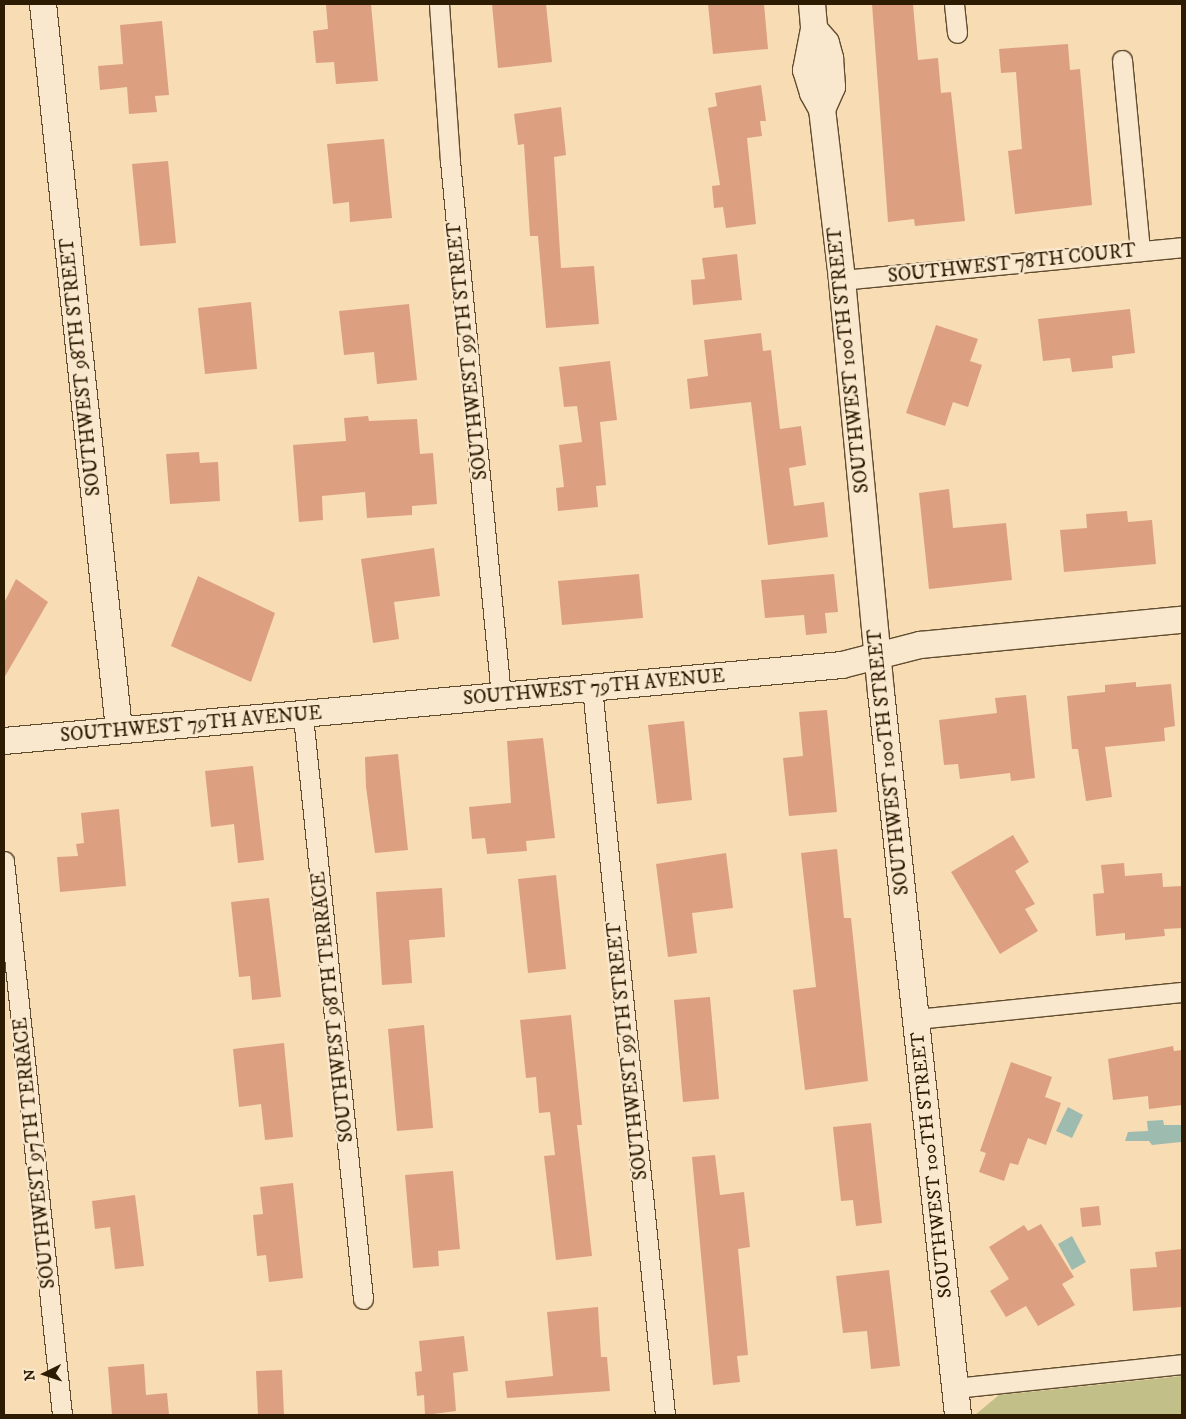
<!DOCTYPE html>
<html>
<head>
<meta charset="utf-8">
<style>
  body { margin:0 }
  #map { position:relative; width:1186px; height:1419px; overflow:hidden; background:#f8dcb3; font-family:"IM FELL DW Pica",serif }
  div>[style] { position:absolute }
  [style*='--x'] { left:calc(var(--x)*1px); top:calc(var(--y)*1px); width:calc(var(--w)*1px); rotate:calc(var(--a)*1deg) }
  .green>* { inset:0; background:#c3bf89 }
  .water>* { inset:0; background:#9dbbae }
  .building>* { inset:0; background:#dca081 }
  .roads { filter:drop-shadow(1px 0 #604c2e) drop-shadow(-1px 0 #604c2e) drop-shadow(0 1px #604c2e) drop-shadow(0 -1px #604c2e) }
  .street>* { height:19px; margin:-9.5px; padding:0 9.5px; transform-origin:9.5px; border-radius:9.5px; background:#fae8ce }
  .secondary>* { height:26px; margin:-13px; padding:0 13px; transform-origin:13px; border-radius:13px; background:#fae8ce }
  span { translate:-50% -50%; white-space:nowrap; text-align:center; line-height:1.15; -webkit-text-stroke:5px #fae8ce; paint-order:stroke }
  .street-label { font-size:19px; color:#2e1c02 }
  .frame { position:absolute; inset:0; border:5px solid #2e1c02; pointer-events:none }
  .north { position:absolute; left:20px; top:1349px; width:50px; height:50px; -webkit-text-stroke:4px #fae8ce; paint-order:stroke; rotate:266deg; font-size:14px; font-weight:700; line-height:20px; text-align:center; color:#2e1c02 }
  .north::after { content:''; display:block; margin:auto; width:18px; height:22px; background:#2e1c02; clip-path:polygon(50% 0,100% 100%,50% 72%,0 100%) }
</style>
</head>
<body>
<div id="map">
  <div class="green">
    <i style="clip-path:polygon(1182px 1376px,1182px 1415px,975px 1415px,999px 1395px)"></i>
  </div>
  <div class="water">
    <i style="clip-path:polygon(1068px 1107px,1083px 1115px,1072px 1138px,1056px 1131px)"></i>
    <i style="clip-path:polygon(1163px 1120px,1164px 1125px,1182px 1125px,1181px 1142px,1152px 1145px,1149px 1141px,1125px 1141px,1128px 1132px,1148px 1131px,1147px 1121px)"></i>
    <i style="clip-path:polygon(1072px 1236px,1086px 1262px,1072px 1270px,1058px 1244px)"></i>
  </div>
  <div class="building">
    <i style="clip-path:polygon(371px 4px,378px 81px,336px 84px,334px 62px,316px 63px,313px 31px,328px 29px,326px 5px)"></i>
    <i style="clip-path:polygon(492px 4px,546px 4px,552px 62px,498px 68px)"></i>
    <i style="clip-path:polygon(708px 4px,764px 4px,768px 49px,713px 54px)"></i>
    <i style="clip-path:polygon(872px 4px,913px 4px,918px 60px,938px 58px,941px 93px,951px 92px,965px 221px,915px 226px,914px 219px,888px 222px)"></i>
    <i style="clip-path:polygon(162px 21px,169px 95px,155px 96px,157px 112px,129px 114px,127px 87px,100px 90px,98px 66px,123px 64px,120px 25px)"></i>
    <i style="clip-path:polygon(1068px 44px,1070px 70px,1080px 69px,1092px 205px,1015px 214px,1008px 151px,1022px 149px,1016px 72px,1001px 73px,999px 49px)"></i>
    <i style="clip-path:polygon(761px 85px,766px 121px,760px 121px,762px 136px,747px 138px,756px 224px,726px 228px,723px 207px,714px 208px,712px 186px,720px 185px,708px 108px,717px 106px,715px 93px)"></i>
    <i style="clip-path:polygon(561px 107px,566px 155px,554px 157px,561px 268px,594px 266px,599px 324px,546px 328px,538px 236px,530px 236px,524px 144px,518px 145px,514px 114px)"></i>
    <i style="clip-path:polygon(384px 139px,392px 218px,350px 222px,349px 202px,333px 204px,327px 144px)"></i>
    <i style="clip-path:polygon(168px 161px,176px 243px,140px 246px,132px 164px)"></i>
    <i style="clip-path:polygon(737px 254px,742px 300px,693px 305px,691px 280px,705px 279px,702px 258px)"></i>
    <i style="clip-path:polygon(251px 302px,257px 369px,205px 374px,198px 308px)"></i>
    <i style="clip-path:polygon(409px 304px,417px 380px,377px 384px,374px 352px,344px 355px,339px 311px)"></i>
    <i style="clip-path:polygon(1130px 309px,1135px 353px,1112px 356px,1113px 368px,1072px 372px,1070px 358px,1043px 361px,1038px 319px)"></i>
    <i style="clip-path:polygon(936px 325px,978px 339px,970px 361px,982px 365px,968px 407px,953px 402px,945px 426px,906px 413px)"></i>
    <i style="clip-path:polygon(761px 333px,763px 351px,771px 350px,780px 429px,801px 426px,806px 465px,789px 468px,794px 506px,824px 502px,828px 537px,768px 545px,751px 402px,690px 409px,687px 379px,708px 376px,704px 340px)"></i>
    <i style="clip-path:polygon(610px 361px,617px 420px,600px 422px,606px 485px,596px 486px,598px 507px,558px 511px,556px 488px,564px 487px,559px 445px,582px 442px,577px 406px,564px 407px,559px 367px)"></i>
    <i style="clip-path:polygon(368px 416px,369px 421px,417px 419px,420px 454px,433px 453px,437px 504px,412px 506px,412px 515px,367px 518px,365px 492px,322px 496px,323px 520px,299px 522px,293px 445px,346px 441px,344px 418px)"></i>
    <i style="clip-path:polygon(199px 452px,200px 463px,218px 462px,220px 501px,170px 504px,166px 454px)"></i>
    <i style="clip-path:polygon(949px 489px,953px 528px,1006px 523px,1012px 580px,929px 589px,919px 493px)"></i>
    <i style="clip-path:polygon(1127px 511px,1128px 522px,1152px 520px,1156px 564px,1064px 572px,1060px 530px,1087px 528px,1086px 514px)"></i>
    <i style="clip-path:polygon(434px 548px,440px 596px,394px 602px,399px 639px,373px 643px,361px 559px)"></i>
    <i style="clip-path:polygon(639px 574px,643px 618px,562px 625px,558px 581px)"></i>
    <i style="clip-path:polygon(834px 574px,838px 612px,825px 613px,827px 633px,806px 635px,804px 615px,765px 618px,761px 580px)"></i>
    <i style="clip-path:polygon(198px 576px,275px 613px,251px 682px,171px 646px)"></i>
    <i style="clip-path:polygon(16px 579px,48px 602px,4px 678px,4px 603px)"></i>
    <i style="clip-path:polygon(1136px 682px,1136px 687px,1171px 684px,1175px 726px,1164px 728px,1165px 741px,1105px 747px,1112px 797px,1086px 801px,1078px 749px,1072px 749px,1067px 696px,1105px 692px,1105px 685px)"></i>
    <i style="clip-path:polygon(1026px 695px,1035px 778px,1011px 781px,1010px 773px,960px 779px,958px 764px,944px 765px,939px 720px,997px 713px,995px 698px)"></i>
    <i style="clip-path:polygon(827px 710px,837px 812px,789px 816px,783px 758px,803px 756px,799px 712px)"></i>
    <i style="clip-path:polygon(684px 721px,692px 800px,657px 804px,648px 725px)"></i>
    <i style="clip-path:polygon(543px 738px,555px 838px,526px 841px,527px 851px,487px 854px,485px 838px,472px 839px,469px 807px,511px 803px,507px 741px)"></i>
    <i style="clip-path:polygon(398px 754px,408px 850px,375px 853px,366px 787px,365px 757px)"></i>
    <i style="clip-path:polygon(253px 766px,264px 860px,238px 863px,234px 824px,211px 827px,205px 771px)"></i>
    <i style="clip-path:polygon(119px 809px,126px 886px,60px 892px,57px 857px,78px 856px,76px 844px,84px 843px,81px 813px)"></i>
    <i style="clip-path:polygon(1013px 835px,1029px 862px,1015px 871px,1035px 904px,1025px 909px,1038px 931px,1000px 954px,951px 872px)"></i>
    <i style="clip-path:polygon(837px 849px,844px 918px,851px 918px,868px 1081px,805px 1090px,793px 990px,816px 987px,801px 853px)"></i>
    <i style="clip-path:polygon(726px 853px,733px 908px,692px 913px,697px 953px,668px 957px,656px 864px)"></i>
    <i style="clip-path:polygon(1124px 863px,1125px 876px,1162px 873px,1163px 887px,1182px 886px,1182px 928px,1164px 929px,1165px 936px,1125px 940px,1125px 933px,1096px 936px,1093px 894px,1104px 893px,1101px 865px)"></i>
    <i style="clip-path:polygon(556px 875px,566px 969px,528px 973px,518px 879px)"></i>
    <i style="clip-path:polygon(442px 888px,445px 937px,409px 940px,412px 983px,382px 985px,376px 892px)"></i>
    <i style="clip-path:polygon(269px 898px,281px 997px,252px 1000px,250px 976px,239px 977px,231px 902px)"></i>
    <i style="clip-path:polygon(710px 997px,719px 1099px,683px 1102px,674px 1000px)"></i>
    <i style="clip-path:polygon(571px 1015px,582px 1125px,577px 1125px,592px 1256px,556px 1260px,544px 1156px,555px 1155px,550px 1112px,539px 1113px,536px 1077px,526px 1078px,520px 1020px)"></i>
    <i style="clip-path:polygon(424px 1025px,433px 1128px,397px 1131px,388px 1029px)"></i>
    <i style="clip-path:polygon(284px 1043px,293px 1137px,265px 1140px,261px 1104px,239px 1107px,233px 1049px)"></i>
    <i style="clip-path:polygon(1173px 1046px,1174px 1051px,1182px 1050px,1182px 1105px,1149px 1109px,1148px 1096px,1113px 1100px,1108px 1059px)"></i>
    <i style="clip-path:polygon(1011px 1062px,1052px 1077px,1045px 1097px,1061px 1103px,1046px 1145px,1028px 1138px,1018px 1165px,1010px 1163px,1004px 1181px,979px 1172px,986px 1153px,980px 1151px)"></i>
    <i style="clip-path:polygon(871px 1123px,882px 1223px,856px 1226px,853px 1200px,841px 1201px,833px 1127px)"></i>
    <i style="clip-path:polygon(715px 1155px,720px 1195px,744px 1192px,750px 1247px,738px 1249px,748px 1355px,737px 1356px,740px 1382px,713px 1385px,692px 1157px)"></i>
    <i style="clip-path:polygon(453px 1171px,460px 1249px,438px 1251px,439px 1266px,413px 1268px,405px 1175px)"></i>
    <i style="clip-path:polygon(293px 1183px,303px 1278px,269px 1282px,266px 1255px,257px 1256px,253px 1215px,263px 1214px,260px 1187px)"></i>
    <i style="clip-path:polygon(135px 1195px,144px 1266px,115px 1269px,110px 1227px,95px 1229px,92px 1201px)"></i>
    <i style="clip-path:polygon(1099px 1206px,1101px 1225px,1082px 1227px,1080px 1208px)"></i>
    <i style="clip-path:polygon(1041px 1224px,1074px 1277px,1062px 1284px,1075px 1305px,1038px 1326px,1026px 1306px,1006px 1317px,990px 1291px,1009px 1279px,989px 1247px,1024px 1225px,1028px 1231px)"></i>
    <i style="clip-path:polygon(1182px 1249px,1182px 1307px,1133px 1311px,1130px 1269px,1157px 1267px,1155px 1252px)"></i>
    <i style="clip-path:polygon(889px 1270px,900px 1366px,871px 1369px,867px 1331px,843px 1333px,836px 1276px)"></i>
    <i style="clip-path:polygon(598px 1307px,601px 1357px,607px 1357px,610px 1391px,507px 1398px,505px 1381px,553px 1376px,547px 1312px)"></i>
    <i style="clip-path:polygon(464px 1336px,468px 1371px,453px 1373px,456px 1411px,425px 1415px,424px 1395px,417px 1396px,415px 1372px,422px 1371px,419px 1341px)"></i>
    <i style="clip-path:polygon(144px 1364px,146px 1395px,167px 1393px,169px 1415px,112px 1415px,108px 1367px)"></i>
    <i style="clip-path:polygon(282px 1370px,284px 1415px,258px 1415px,256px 1371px)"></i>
  </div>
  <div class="roads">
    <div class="street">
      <i style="--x:439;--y:4;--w:157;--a:86"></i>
      <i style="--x:450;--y:161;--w:538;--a:84.56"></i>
      <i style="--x:954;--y:4;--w:29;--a:84"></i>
      <i style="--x:1122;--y:60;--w:192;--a:84.6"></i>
      <i style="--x:842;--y:280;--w:342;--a:-5.5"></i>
      <i style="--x:592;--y:687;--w:732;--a:84.27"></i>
      <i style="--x:303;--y:716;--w:586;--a:84.12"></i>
      <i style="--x:4;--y:861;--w:557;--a:84.02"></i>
      <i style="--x:916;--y:1019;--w:267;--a:-5.8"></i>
      <i style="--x:955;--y:1388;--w:228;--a:-6"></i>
    </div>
    <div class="secondary">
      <i style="--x:43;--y:4;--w:730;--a:84.02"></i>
      <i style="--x:812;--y:4;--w:25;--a:85"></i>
      <i style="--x:814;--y:29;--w:42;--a:101"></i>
      <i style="--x:806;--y:70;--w:24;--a:73"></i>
      <i style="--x:813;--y:93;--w:18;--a:61"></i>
      <i style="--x:822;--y:109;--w:172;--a:83.3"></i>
      <i style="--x:842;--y:280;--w:414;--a:84.6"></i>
      <i style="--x:881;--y:692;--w:727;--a:83.92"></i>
      <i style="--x:814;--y:29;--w:18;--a:49"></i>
      <i style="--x:826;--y:43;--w:16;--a:75"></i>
      <i style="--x:830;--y:58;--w:29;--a:86"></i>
      <i style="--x:832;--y:87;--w:24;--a:114"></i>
      <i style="--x:4;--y:741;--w:841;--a:-5.18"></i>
      <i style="--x:842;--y:665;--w:81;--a:-14.4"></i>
      <i style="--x:920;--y:645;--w:263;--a:-5.5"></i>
    </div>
  </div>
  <div class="street-label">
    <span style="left:1012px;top:264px;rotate:-6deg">SOUTHWEST 78TH COURT</span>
    <span style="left:468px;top:351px;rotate:-96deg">SOUTHWEST 99TH STREET</span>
    <span style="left:849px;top:360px;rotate:-96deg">SOUTHWEST 100TH STREET</span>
    <span style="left:81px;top:367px;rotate:-96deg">SOUTHWEST 98TH STREET</span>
    <span style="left:594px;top:688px;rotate:-5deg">SOUTHWEST 79TH AVENUE</span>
    <span style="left:191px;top:725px;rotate:-5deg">SOUTHWEST 79TH AVENUE</span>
    <span style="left:889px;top:762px;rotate:-96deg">SOUTHWEST 100TH STREET</span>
    <span style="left:333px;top:1007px;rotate:-96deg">SOUTHWEST 98TH TERRACE</span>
    <span style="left:628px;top:1051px;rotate:-96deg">SOUTHWEST 99TH STREET</span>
    <span style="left:35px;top:1153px;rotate:-96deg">SOUTHWEST 97TH TERRACE</span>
    <span style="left:932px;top:1165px;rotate:-96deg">SOUTHWEST 100TH STREET</span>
  </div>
  <div class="frame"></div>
  <div class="north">N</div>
</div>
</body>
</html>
